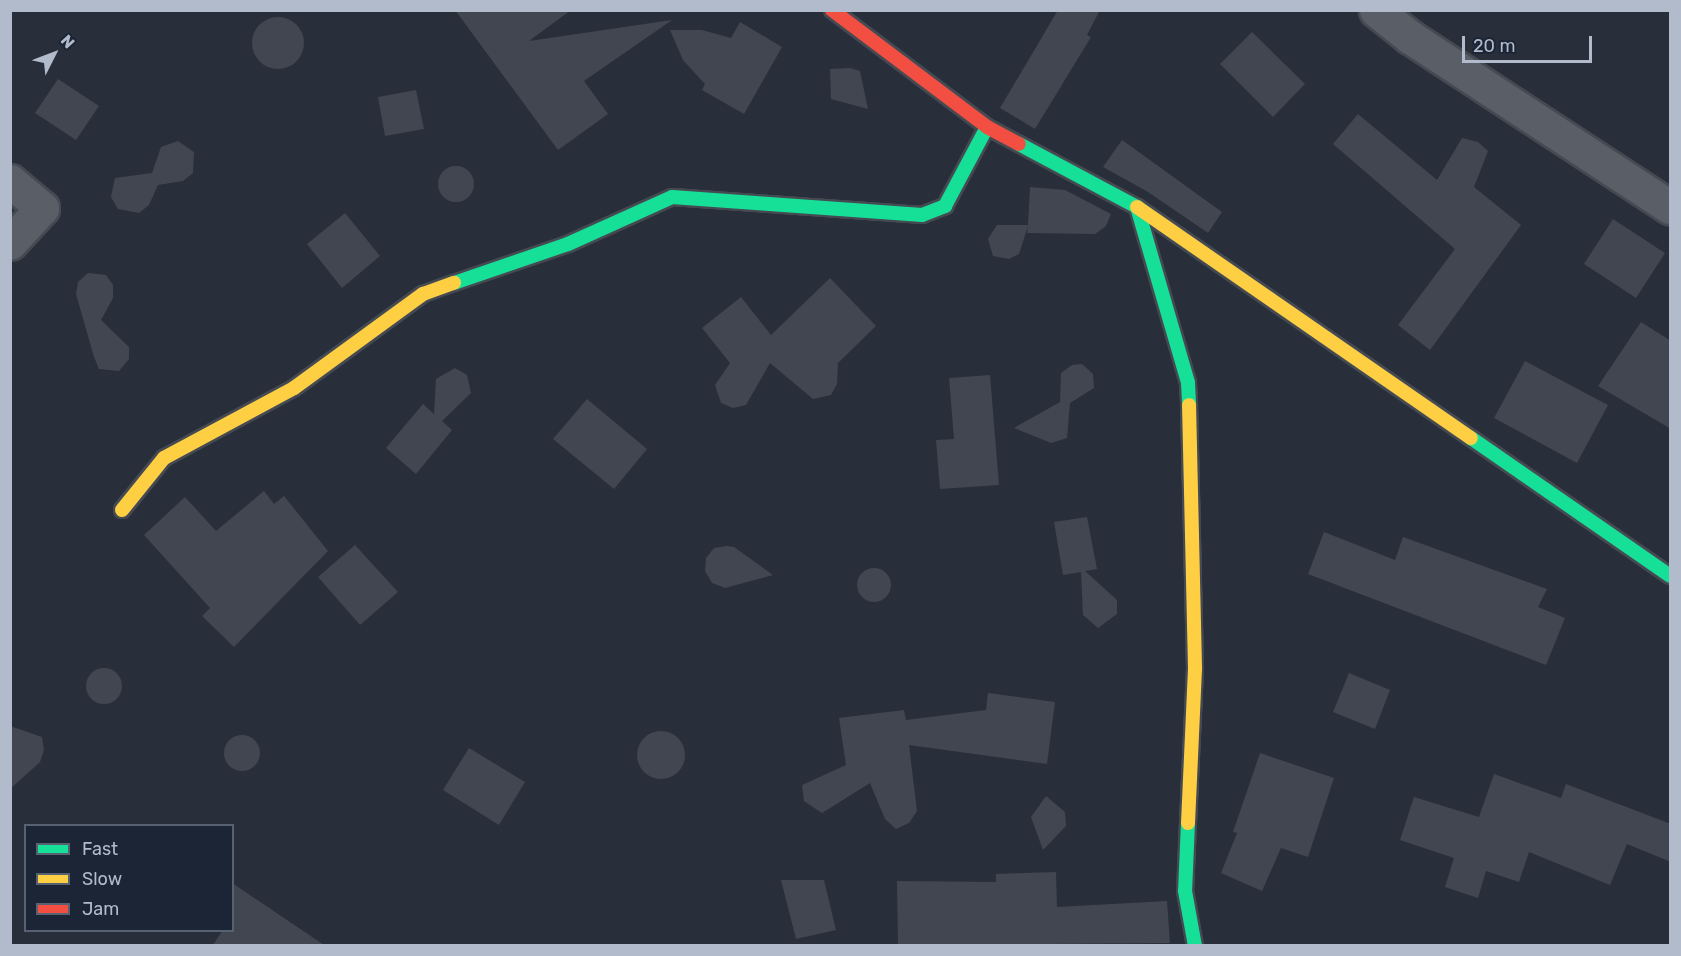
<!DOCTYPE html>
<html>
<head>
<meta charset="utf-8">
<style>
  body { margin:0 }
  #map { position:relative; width:1681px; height:956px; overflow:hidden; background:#292f3a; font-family:Rubik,sans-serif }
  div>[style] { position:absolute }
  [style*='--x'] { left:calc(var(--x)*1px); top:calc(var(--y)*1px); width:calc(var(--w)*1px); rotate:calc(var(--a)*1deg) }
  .building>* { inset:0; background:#414650 }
  .round { border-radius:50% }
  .roads { filter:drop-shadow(2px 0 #454a52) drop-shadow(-2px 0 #454a52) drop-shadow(0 2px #454a52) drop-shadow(0 -2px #454a52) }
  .street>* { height:33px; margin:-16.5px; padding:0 16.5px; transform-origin:16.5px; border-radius:16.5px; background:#595e67 }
  .fast>* { height:14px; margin:-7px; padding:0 7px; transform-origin:7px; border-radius:7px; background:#16e098 }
  .slow>* { height:14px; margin:-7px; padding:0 7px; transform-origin:7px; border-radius:7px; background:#ffcf43 }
  .jam>* { height:14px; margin:-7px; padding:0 7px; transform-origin:7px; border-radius:7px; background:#f24e42 }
  span { translate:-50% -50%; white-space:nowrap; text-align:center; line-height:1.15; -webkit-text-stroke:5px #1b2535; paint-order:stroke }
  .frame { position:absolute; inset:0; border:12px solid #b2bbcb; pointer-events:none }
  .legend { position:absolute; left:24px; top:824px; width:210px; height:108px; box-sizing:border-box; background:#1b2535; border:2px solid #576171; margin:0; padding:8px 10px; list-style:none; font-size:18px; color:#b2bbcb }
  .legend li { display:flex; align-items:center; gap:12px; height:30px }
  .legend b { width:30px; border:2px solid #576171 }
  .north { position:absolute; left:24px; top:24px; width:60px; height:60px; -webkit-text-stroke:4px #1b2535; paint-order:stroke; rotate:48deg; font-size:16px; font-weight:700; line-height:24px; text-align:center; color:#b2bbcb }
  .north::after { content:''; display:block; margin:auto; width:21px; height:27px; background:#b2bbcb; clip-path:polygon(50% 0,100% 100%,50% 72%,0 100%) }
  .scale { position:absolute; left:1462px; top:36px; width:130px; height:27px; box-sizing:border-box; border:3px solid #b2bbcb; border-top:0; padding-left:8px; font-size:18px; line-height:21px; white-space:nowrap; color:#b2bbcb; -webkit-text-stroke:4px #1b2535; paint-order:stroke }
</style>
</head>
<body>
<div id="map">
  <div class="building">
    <i style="clip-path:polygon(455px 10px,571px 10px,529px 41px,672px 20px,584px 81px,608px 114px,558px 150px)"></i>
    <i style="clip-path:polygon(1058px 10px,1100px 10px,1087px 35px,1091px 37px,1035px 129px,1000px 108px)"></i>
    <i class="round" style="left:252px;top:17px;width:52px;height:52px"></i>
    <i style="clip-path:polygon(740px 22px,782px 47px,744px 114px,702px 90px,705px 84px,683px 60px,670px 30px,702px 30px,731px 38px)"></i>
    <i style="clip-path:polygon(1252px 32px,1305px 84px,1273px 117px,1220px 64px)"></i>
    <i style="clip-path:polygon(850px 68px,860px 71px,868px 109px,831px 99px,830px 69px)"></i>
    <i style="clip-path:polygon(58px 79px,99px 106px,76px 140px,35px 113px)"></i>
    <i style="clip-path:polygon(416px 90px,424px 129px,385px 136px,378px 97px)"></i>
    <i style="clip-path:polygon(1358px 114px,1437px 180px,1462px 138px,1478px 142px,1488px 151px,1474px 187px,1521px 225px,1430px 350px,1398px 325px,1455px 249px,1333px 144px)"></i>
    <i style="clip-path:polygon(1122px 140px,1222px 212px,1208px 233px,1148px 192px,1103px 167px)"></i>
    <i style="clip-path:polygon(178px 141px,194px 152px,193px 173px,183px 181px,158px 185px,149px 205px,139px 213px,118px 209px,111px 197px,115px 178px,152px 173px,161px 147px)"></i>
    <i class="round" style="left:438px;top:166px;width:36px;height:36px"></i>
    <i style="clip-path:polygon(1030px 187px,1065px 190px,1111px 214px,1106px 226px,1095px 234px,1027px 233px,1028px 226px,1019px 254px,1009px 259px,993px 256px,988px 239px,997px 225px,1028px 225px)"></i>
    <i style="clip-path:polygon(345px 213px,380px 256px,342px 288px,307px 244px)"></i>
    <i style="clip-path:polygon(1613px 219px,1665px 253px,1636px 298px,1584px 264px)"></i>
    <i style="clip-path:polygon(88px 273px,106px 275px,113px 285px,113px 298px,101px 320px,129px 347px,129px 359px,119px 371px,99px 369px,94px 357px,76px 294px,78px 282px)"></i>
    <i style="clip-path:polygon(830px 278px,876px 326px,838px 363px,837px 384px,831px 395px,813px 399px,770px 363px,746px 405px,733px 408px,721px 403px,715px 385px,730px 363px,702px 328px,741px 297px,771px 335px)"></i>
    <i style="clip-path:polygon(1641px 322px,1671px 341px,1671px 429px,1598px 386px)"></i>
    <i style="clip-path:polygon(1525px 361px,1608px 405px,1577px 463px,1494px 418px)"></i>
    <i style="clip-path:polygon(1082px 364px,1093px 374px,1094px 388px,1070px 403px,1067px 438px,1051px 443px,1014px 428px,1060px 402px,1061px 373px,1072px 365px)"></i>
    <i style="clip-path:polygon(455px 368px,467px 375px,471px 393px,442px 421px,452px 430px,416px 474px,386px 448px,423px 404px,434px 414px,436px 379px)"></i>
    <i style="clip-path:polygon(990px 375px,999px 485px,940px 489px,936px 440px,954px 439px,949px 378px)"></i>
    <i style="clip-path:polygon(587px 399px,647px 449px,614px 489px,553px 439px)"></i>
    <i style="clip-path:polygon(264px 491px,274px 504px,284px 496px,328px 551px,234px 647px,202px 616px,210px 608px,144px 535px,185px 497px,216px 531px)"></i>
    <i style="clip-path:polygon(1087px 517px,1097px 569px,1085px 571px,1117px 600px,1117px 614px,1098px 628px,1083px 615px,1081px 572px,1063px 575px,1054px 522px)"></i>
    <i style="clip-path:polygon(1324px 532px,1395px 560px,1403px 537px,1547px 589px,1538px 607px,1565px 618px,1546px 665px,1308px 574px)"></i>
    <i style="clip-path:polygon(355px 545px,398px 592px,360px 625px,318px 577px)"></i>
    <i style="clip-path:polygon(727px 546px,734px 547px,773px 575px,725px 588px,712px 583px,705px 571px,706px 558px,714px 548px)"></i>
    <i class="round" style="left:857px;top:568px;width:34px;height:34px"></i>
    <i class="round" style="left:86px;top:668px;width:36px;height:36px"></i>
    <i style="clip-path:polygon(1349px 673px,1390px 690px,1375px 729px,1333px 712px)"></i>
    <i style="clip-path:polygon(988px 693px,1055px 702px,1047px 764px,909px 745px,917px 811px,909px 823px,896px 829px,885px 819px,870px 783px,822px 813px,804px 801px,802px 785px,846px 765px,839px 718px,904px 710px,906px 720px,986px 710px)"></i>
    <i style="clip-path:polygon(10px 726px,42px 737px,44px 750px,40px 762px,10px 789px)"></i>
    <i class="round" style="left:637px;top:731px;width:48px;height:48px"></i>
    <i class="round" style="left:224px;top:735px;width:36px;height:36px"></i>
    <i style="clip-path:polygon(469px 748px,525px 782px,499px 825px,443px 790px)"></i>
    <i style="clip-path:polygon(1260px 753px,1334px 778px,1308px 857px,1281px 848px,1262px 891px,1221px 873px,1237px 833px,1233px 832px)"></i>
    <i style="clip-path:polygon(1494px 774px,1561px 798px,1566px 784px,1671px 824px,1671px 862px,1627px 844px,1610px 885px,1529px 852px,1519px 882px,1486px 871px,1478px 898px,1445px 887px,1454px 858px,1400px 840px,1414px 797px,1479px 817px)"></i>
    <i style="clip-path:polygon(1046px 796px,1065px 812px,1066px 826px,1043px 850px,1031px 817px)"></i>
    <i style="clip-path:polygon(1056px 872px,1057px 907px,1167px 901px,1170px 943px,898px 945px,897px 881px,996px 882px,996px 874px)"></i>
    <i style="clip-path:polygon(781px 880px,824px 880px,836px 930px,796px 939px)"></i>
    <i style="clip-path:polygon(232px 883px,324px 945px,213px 945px,223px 930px,232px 930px)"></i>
  </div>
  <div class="roads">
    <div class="street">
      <i style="--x:1376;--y:10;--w:43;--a:38.5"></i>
      <i style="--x:1410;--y:37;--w:311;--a:33.2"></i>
      <i style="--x:10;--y:181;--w:42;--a:40.2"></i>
      <i style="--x:42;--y:208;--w:47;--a:132.4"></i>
    </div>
    <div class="fast">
      <i style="--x:1019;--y:144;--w:134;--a:28.1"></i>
      <i style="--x:1137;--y:207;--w:183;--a:73.8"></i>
      <i style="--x:1188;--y:383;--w:22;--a:87"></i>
      <i style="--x:454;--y:283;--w:120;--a:-18.9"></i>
      <i style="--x:568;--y:244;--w:114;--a:-24.3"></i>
      <i style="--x:672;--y:197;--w:251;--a:4.1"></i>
      <i style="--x:922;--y:215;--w:25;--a:-21"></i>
      <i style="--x:945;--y:206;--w:89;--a:-62"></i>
      <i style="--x:1471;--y:438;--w:242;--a:34.7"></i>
      <i style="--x:1188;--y:823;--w:68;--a:92.5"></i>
      <i style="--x:1185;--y:891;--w:56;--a:79.7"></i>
    </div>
    <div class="slow">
      <i style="--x:1137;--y:207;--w:406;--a:34.7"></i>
      <i style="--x:122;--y:510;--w:67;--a:-51.1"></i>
      <i style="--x:164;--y:458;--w:148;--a:-28.3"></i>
      <i style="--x:294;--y:388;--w:160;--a:-36.1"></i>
      <i style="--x:423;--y:294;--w:33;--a:-20"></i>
      <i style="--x:1188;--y:823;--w:155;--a:-87.4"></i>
      <i style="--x:1195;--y:668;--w:263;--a:-91.3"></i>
    </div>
    <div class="jam">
      <i style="--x:832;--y:10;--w:194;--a:37"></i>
      <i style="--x:987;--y:127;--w:36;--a:28"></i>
    </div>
  </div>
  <div class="frame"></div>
  <ul class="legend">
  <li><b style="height:8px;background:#16e098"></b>Fast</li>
  <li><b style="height:8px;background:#ffcf43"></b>Slow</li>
  <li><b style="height:8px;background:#f24e42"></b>Jam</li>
  </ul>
  <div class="north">N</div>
  <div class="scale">20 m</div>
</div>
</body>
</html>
